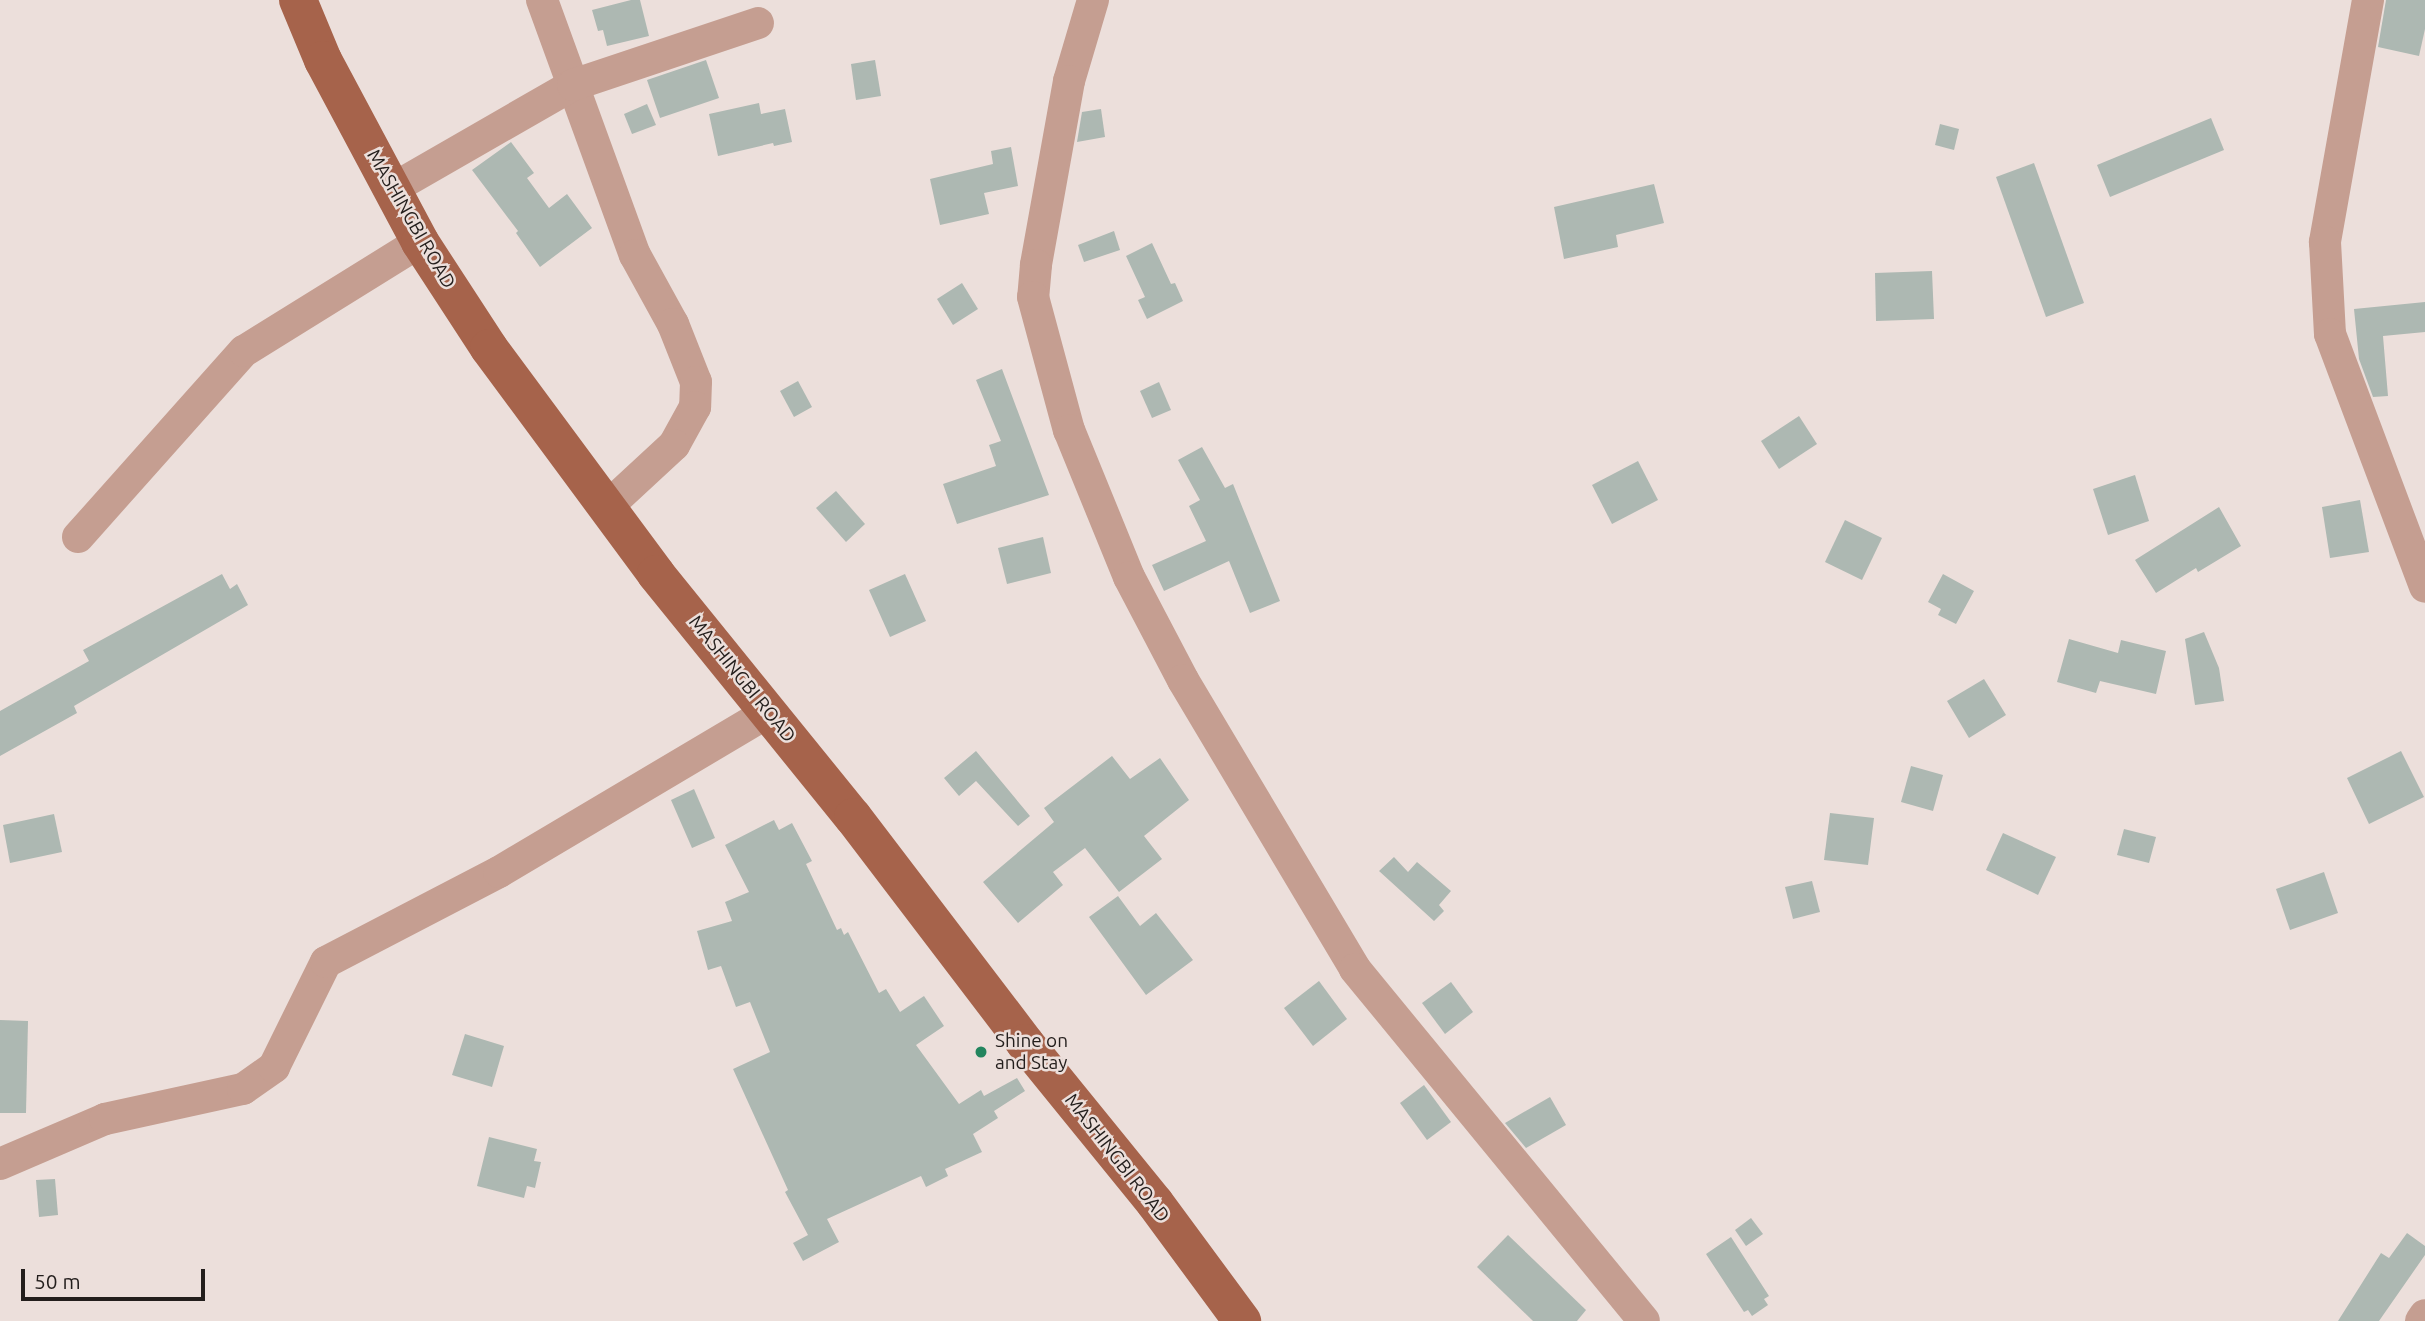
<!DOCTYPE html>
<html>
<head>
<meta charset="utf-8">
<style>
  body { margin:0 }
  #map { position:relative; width:2425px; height:1321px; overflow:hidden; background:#ecdfdb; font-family:Ubuntu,sans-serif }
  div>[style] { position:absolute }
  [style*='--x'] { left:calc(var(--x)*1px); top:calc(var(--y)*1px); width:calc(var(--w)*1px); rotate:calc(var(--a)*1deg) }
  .building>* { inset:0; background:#adb8b2 }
  .minor>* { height:32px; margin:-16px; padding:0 16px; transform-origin:16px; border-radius:16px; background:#c59e91 }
  .major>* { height:38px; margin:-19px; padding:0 19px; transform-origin:19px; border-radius:19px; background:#a6634b }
  .dots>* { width:19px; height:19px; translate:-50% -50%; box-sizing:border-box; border:4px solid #ecdfdb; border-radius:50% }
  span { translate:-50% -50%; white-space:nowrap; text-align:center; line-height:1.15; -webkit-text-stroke:5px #ecdfdb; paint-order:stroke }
  .street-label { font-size:19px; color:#231e1c }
  .poi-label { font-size:19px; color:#231e1c }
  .left { translate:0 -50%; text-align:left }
  .scale { position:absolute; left:21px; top:1269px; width:184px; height:32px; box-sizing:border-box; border:4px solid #231e1c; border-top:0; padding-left:9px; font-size:21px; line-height:24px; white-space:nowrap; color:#231e1c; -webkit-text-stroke:5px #ecdfdb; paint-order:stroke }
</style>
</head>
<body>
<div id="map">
  <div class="building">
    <i style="clip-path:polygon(631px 0,640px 0,649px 36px,607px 46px,603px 30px,598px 31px,592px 10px)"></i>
    <i style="clip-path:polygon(2386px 0,2425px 0,2425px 29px,2419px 56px,2378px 47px)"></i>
    <i style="clip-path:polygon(706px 60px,719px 98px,660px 118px,647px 80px)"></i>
    <i style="clip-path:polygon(875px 60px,881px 96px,856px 100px,851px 64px)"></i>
    <i style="clip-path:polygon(759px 103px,761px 114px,785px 109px,792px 142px,774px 146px,773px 143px,718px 156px,709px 114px)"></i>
    <i style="clip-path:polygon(647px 104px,656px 125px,632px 134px,624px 114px)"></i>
    <i style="clip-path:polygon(1101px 109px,1105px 137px,1077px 142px,1082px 112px)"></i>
    <i style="clip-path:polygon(2211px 118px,2224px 150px,2110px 197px,2097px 165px)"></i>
    <i style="clip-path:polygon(1940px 124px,1959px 129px,1954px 150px,1935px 145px)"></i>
    <i style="clip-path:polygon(511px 142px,534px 173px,527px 178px,549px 208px,567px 194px,592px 228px,540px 267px,516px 233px,518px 231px,472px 170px)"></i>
    <i style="clip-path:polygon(1011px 147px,1018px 186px,984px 193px,989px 214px,940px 225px,930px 179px,993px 164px,991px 151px)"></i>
    <i style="clip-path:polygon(2034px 163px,2084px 303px,2046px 317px,1996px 177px)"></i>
    <i style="clip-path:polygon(1654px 184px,1664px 223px,1616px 235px,1618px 247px,1564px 259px,1554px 207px)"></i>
    <i style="clip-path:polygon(1114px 231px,1120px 250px,1084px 262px,1078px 245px)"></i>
    <i style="clip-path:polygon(1152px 243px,1171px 284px,1175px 283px,1183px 301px,1147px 319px,1138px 300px,1145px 297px,1126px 256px)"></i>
    <i style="clip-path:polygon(1932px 271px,1934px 319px,1876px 321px,1875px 273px)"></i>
    <i style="clip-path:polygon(962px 283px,978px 309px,953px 325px,937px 299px)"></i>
    <i style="clip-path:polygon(2425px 302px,2425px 332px,2383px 336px,2388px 396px,2373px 397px,2359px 359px,2354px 309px)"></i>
    <i style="clip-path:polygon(1002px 369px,1049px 495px,957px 524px,943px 484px,996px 466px,989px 445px,1001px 441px,976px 380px)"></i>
    <i style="clip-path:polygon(798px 381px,812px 407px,794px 417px,780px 391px)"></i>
    <i style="clip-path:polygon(1159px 382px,1171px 410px,1152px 418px,1140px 391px)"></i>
    <i style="clip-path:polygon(1799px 416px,1817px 444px,1779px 469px,1761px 441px)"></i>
    <i style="clip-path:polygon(1202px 447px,1225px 488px,1233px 484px,1280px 601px,1250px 613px,1229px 561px,1164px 591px,1152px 565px,1206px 541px,1189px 506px,1200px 500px,1178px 460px)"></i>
    <i style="clip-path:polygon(1638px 461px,1658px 500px,1612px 524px,1592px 485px)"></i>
    <i style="clip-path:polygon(2135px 475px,2149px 521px,2108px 535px,2093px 489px)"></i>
    <i style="clip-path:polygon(836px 491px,865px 524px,846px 542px,816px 508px)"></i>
    <i style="clip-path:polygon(2360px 500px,2369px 552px,2330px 558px,2322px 507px)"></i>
    <i style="clip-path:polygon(2219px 507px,2241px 546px,2198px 572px,2196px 568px,2156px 593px,2135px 560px)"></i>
    <i style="clip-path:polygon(1845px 520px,1882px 538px,1862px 580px,1825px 562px)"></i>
    <i style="clip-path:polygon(1043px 537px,1051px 573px,1007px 584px,998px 548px)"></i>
    <i style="clip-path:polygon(222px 574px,230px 589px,237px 584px,248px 605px,74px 706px,77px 713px,0 756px,0 711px,89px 661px,83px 650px)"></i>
    <i style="clip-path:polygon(905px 574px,926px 621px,890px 637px,869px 590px)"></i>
    <i style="clip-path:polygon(1943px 574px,1974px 591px,1956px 624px,1938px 615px,1941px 609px,1928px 602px)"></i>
    <i style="clip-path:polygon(2204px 632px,2219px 668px,2224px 701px,2195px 705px,2185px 639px)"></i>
    <i style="clip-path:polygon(2069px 639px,2118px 653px,2121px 640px,2166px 651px,2156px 694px,2100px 681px,2096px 693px,2057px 682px)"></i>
    <i style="clip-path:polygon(1984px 679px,2006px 715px,1969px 738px,1947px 701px)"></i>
    <i style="clip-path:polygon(976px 751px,1030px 816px,1018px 826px,976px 781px,959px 796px,944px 778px)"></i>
    <i style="clip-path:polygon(2401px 751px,2424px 797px,2369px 824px,2347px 778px)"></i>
    <i style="clip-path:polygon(1112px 756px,1130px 779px,1160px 758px,1189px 800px,1144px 836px,1162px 859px,1119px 892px,1085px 848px,1053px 872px,1063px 885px,1018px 923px,983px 882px,1054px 822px,1044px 808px)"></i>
    <i style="clip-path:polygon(1911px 766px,1943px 775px,1933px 811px,1901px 802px)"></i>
    <i style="clip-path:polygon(694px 789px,715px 838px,692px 848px,671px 800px)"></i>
    <i style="clip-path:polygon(1830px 813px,1874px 818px,1868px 865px,1824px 860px)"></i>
    <i style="clip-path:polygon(54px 814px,62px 852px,10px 863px,3px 825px)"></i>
    <i style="clip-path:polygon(774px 820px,779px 830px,792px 823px,812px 861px,806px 864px,837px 930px,841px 928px,844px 935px,848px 932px,879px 993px,886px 989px,900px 1012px,924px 996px,944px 1026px,916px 1045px,959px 1104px,981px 1090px,984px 1096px,1017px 1078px,1025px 1091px,994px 1111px,998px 1118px,973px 1134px,982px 1152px,945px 1169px,948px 1176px,926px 1187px,921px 1176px,827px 1219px,839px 1242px,803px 1261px,793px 1243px,808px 1235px,785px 1192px,788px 1190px,733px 1069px,770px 1052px,750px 1002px,736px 1007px,721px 966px,708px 970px,697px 931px,732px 921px,725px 902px,749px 892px,725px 845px)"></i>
    <i style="clip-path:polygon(2124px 829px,2156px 837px,2149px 863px,2117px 855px)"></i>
    <i style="clip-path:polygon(2003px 833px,2056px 857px,2038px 895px,1986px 870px)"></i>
    <i style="clip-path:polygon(1394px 857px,1408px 872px,1417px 862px,1451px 891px,1439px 905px,1444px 911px,1434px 921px,1379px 871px)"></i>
    <i style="clip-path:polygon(2324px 872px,2338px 913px,2290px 930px,2276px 889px)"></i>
    <i style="clip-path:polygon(1812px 881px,1820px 912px,1793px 919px,1785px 887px)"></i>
    <i style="clip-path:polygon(1118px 896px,1140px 926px,1156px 913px,1193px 960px,1146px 995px,1089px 917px)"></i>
    <i style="clip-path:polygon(1319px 981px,1347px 1019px,1313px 1046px,1284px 1008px)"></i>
    <i style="clip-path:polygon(1451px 982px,1473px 1012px,1445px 1034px,1422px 1003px)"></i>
    <i style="clip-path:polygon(0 1020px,28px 1021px,26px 1113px,0 1113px)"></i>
    <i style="clip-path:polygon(465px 1034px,504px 1046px,492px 1087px,452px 1075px)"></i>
    <i style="clip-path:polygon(1424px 1085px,1451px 1122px,1427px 1140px,1400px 1103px)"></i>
    <i style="clip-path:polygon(1550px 1097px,1566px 1125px,1526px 1148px,1505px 1123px)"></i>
    <i style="clip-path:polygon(489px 1137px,537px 1149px,534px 1161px,541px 1162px,535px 1188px,527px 1186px,524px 1198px,477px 1186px)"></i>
    <i style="clip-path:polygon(55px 1179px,58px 1215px,39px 1217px,36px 1180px)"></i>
    <i style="clip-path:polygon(1751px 1218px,1763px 1234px,1746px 1246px,1735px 1230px)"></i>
    <i style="clip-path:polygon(2407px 1233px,2425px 1246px,2425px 1255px,2379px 1321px,2338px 1321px,2381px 1253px,2389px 1258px)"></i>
    <i style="clip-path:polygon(1508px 1235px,1586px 1310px,1577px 1321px,1533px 1321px,1477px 1267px)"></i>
    <i style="clip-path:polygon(1731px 1237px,1769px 1296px,1764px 1299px,1768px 1305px,1752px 1316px,1748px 1310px,1744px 1312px,1706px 1254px)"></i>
  </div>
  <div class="minor">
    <i style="--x:542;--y:0;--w:271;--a:70"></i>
    <i style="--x:635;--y:255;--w:79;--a:61.2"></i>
    <i style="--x:673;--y:324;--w:62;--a:68.4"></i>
    <i style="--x:696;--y:382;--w:25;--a:92"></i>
    <i style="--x:695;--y:407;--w:43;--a:118.9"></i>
    <i style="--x:674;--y:445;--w:91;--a:137.2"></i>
    <i style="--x:1093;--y:0;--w:84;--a:106.5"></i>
    <i style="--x:1069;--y:81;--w:187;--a:100.2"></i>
    <i style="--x:1036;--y:265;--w:32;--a:95"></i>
    <i style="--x:1033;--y:297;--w:138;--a:74.9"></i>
    <i style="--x:1069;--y:430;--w:159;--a:67.8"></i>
    <i style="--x:1129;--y:577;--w:116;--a:62.3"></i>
    <i style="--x:1183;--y:680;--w:336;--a:59.2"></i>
    <i style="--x:1355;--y:969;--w:455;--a:50.6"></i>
    <i style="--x:2368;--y:0;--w:246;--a:100.1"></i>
    <i style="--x:2325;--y:242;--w:92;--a:86.9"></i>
    <i style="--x:2330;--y:334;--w:270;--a:69.4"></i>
    <i style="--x:392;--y:189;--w:209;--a:-29.9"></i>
    <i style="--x:573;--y:85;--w:195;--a:-18.5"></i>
    <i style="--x:78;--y:537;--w:249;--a:-48.3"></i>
    <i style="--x:244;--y:351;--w:207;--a:-31.8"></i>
    <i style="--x:0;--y:1164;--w:114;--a:-23.2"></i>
    <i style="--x:105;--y:1119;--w:141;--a:-12.3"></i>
    <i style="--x:243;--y:1089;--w:38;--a:-35"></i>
    <i style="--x:274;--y:1067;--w:117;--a:-63.7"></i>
    <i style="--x:326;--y:962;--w:195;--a:-27.5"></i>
    <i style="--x:499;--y:872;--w:314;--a:-30.7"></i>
    <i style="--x:2421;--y:1321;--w:7;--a:-56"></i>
  </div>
  <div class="major">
    <i style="--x:298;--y:0;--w:65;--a:67.4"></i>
    <i style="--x:323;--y:60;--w:206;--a:61.9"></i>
    <i style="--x:420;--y:242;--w:126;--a:56.9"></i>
    <i style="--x:489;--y:348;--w:281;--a:53.5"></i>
    <i style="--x:656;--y:574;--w:313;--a:51"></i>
    <i style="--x:853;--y:817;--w:284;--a:52.7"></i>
    <i style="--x:1025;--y:1043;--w:206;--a:50.9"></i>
    <i style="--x:1155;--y:1203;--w:147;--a:53.6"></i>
  </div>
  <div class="dots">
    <i style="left:981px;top:1052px;background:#23855e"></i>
  </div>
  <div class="street-label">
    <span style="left:411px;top:219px;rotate:60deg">MASHINGBI ROAD</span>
    <span style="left:742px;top:679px;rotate:51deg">MASHINGBI ROAD</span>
    <span style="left:1117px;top:1158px;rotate:52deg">MASHINGBI ROAD</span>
  </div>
  <div class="poi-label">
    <span class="left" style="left:995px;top:1052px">Shine on<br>and Stay</span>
  </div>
  <div class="scale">50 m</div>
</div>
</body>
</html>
